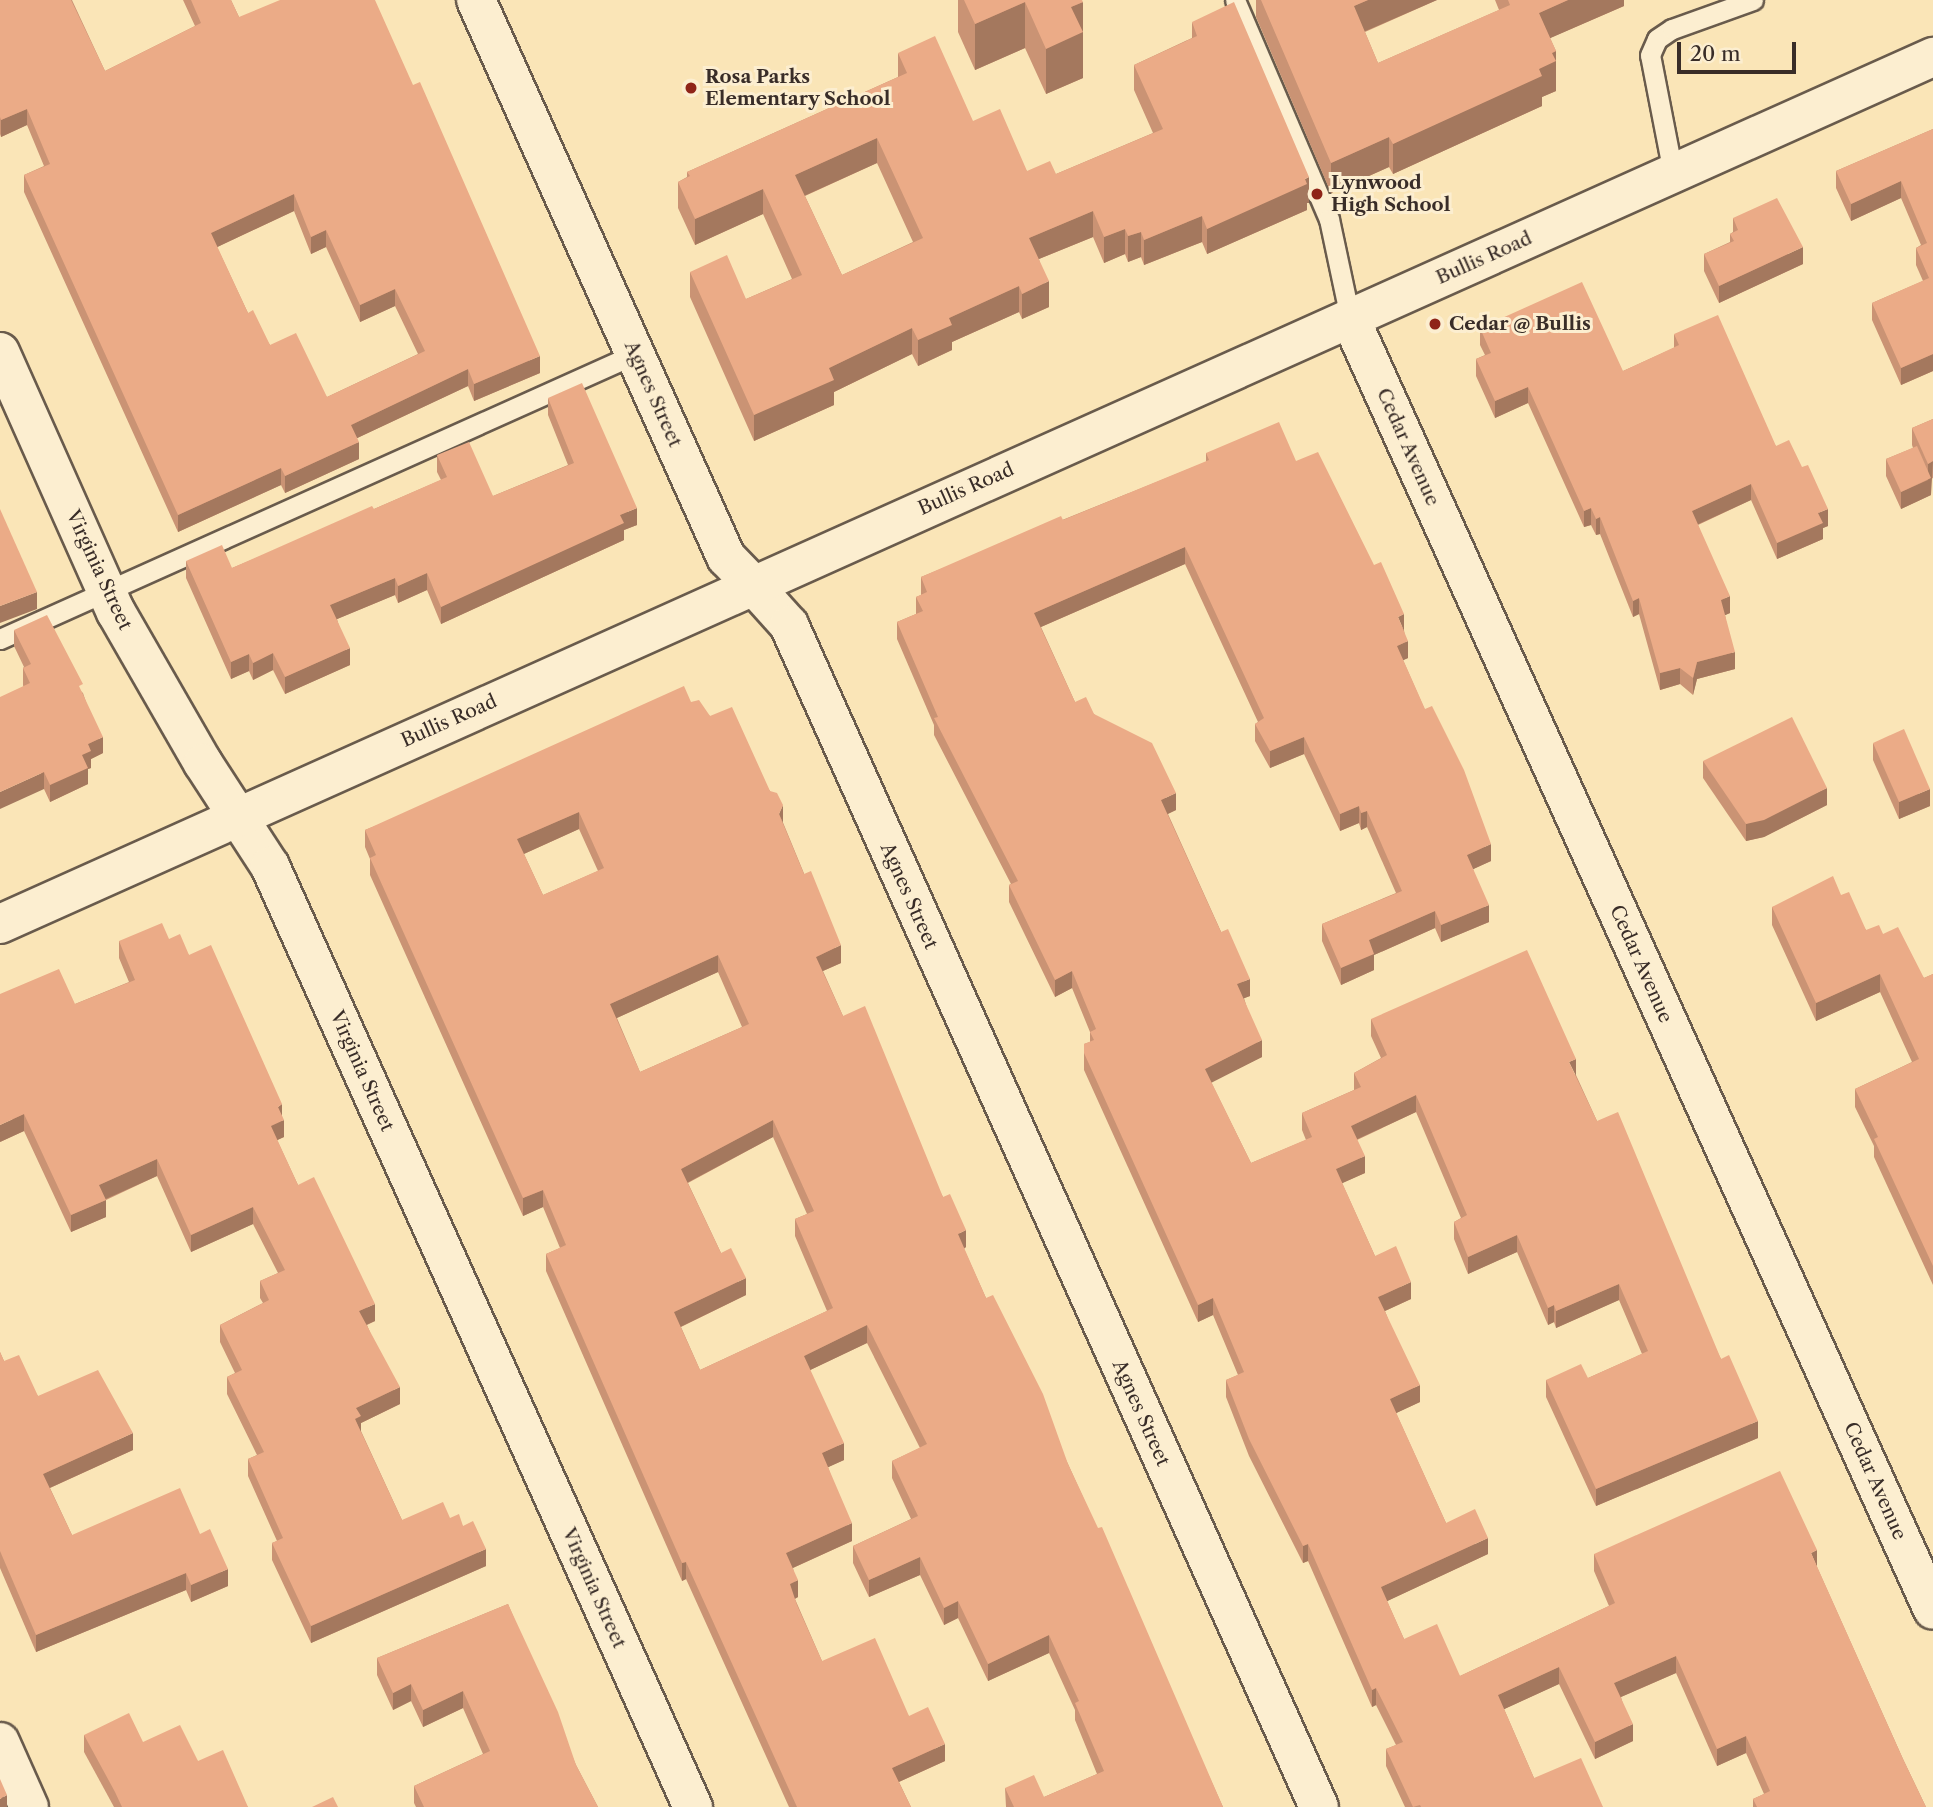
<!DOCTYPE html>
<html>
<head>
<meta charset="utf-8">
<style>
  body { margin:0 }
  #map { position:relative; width:1933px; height:1807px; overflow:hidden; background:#fae5b7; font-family:"Libre Caslon Text",serif }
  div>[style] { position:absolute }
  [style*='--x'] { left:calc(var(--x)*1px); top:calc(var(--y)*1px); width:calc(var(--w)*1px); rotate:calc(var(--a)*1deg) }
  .roads { filter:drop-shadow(2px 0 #695b4c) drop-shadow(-2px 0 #695b4c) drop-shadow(0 2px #695b4c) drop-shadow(0 -2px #695b4c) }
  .lane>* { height:19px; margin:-9.5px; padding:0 9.5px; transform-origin:9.5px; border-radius:9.5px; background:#fceed0 }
  .street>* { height:38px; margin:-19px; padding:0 19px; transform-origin:19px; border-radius:19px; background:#fceed0 }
  .secondary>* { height:38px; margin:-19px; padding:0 19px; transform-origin:19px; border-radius:19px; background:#fceed0 }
  .wall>* { inset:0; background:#ca9374 }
  .shaded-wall>* { inset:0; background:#a4785e }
  .building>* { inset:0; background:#ebab87 }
  .dots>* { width:19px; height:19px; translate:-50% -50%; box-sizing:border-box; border:4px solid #fceed0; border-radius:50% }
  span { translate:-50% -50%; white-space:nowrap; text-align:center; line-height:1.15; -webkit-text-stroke:6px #fceed0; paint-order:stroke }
  .poi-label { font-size:19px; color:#392d28; font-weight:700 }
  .left { translate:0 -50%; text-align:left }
  .street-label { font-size:19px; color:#392d28 }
  .scale { position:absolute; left:1677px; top:42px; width:119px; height:32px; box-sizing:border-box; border:4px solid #392d28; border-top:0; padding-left:9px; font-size:21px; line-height:24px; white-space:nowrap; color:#392d28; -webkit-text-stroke:5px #fceed0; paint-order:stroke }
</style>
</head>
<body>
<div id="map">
  <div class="roads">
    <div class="lane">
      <i style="--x:1235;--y:0;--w:238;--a:66.8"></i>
      <i style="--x:1329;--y:219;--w:101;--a:78"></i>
      <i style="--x:1673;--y:173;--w:120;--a:-101"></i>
      <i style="--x:1650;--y:55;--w:17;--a:-66"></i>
      <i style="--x:1657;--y:39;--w:18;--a:-34"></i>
      <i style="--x:1672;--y:29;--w:86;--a:-19.7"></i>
      <i style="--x:0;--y:639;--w:696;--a:-24.17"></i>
    </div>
    <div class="street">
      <i style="--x:1350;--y:318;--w:1417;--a:65.71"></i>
      <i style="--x:0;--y:352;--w:285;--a:66"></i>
      <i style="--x:116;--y:612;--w:174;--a:60.1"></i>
      <i style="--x:203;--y:763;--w:123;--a:57"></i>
      <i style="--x:270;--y:866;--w:1032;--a:65.8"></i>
      <i style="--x:753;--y:585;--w:54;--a:48"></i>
      <i style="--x:789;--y:625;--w:1295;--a:65.85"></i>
      <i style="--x:0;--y:1742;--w:71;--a:66"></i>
    </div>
    <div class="secondary">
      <i style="--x:476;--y:0;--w:611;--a:65.83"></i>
      <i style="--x:726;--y:557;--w:39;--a:46"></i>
      <i style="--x:0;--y:924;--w:2119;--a:-24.16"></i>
    </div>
  </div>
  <div class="wall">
    <i style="clip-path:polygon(evenodd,0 0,72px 0,105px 71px,195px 26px,183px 0,231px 0,239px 17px,540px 373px,474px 401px,468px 386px,357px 438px,359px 459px,285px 493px,281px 485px,178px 532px,24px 192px,24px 175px,44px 166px,27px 125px,1px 137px,0 134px,0 0,294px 211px,311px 254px,326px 247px,360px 322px,395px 306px,418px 354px,327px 397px,270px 345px,248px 313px,217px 247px,294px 211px)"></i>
    <i style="clip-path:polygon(958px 0,1082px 0,1083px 78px,1046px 94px,1025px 48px,975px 70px,958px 32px)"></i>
    <i style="clip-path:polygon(1256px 0,1437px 0,1365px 32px,1378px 63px,1499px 10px,1495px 0,1624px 0,1624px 6px,1550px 38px,1556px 51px,1556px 91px,1542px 97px,1542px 106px,1393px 174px,1389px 167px,1331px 193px,1256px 17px)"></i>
    <i style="clip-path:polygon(evenodd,1192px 22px,1309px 203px,1307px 203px,1307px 210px,1207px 254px,1202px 242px,1144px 265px,1141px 257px,1128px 262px,1125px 254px,1104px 263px,1093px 237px,1039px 259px,1049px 307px,1022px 319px,1019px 312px,952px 342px,952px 350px,918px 366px,912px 354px,834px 392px,834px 405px,754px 441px,690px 297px,690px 272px,746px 299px,792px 279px,763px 214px,695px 245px,678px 208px,678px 182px,687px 177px,687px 172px,898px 77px,898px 53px,1027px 171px,1056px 174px,1153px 133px,1134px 90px,1134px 65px,1192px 38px,1192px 22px,877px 163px,913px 242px,842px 275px,805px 196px,877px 163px)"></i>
    <i style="clip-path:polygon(1933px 129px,1933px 371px,1901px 385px,1872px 320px,1872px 303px,1923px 281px,1916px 265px,1916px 248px,1921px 245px,1901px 198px,1851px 221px,1836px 188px,1836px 171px)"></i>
    <i style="clip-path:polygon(1733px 218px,1803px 264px,1719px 303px,1704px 271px,1704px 254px,1730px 242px,1730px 234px,1733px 232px)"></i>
    <i style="clip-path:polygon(1480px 328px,1623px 371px,1674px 348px,1674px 334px,1776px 446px,1828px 526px,1823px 528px,1823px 539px,1777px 559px,1751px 500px,1698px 525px,1730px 613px,1725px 615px,1735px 669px,1697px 679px,1693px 695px,1680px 684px,1660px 690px,1639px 614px,1633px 617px,1600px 534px,1596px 535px,1591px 525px,1584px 527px,1528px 403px,1495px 418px,1476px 376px,1476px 359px,1485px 355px,1480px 345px)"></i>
    <i style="clip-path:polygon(548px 398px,637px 525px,624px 530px,624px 540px,441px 624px,427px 590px,398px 603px,395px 595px,337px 619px,350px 665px,285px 694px,273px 670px,253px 680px,249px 671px,231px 679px,186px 578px,186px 561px,232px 568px,374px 509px,441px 480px,437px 472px,437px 455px,493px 496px,568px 465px,548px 415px)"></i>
    <i style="clip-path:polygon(1933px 419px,1933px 478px,1931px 479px,1931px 495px,1901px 509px,1886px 476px,1886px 459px,1913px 448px,1912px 445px,1912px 428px)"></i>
    <i style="clip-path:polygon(1206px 453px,1296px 461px,1404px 630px,1408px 658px,1403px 660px,1491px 861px,1473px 869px,1489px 922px,1441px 942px,1435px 928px,1374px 955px,1374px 970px,1341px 985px,1322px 941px,1322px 924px,1396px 893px,1367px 827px,1361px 830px,1359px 823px,1340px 831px,1304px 754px,1270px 768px,1255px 741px,1255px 724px,1258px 722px,1185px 564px,1041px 627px,1075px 702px,1094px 714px,1176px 810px,1168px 814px,1250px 996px,1244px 998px,1262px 1057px,1211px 1082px,1251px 1163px,1306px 1140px,1302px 1130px,1302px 1113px,1354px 1090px,1354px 1073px,1381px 1058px,1371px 1036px,1371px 1019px,1576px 1075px,1597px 1121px,1721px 1359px,1758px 1438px,1596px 1506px,1546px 1397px,1546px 1380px,1588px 1378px,1642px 1354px,1619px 1300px,1556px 1328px,1554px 1322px,1548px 1325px,1517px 1252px,1468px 1274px,1454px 1239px,1454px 1222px,1461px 1218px,1416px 1112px,1357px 1140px,1365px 1173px,1342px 1183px,1375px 1256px,1411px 1299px,1385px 1311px,1420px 1402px,1396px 1413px,1446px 1523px,1488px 1554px,1387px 1601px,1404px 1639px,1460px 1676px,1609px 1606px,1594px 1571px,1594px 1554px,1817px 1567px,1903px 1759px,1926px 1807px,1753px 1807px,1753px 1799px,1764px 1794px,1746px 1753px,1717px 1766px,1676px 1673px,1621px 1697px,1633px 1741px,1595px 1759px,1559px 1684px,1504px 1709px,1534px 1778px,1603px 1807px,1405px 1807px,1386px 1766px,1386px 1749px,1396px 1745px,1376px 1705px,1372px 1707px,1308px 1561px,1303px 1563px,1249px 1456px,1226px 1397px,1226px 1380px,1238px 1375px,1213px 1315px,1198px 1322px,1084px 1070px,1084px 1044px,1090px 1042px,1090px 1032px,1072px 988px,1055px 997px,1009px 902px,1009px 885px,1011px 884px,934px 735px,934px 725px,897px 639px,897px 622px,916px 614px,916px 597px,921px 595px,921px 577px,1206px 462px)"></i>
    <i style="clip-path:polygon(14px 630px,83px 693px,103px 753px,91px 759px,91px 768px,88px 769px,88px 784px,50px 802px,44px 789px,23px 685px,23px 668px,24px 667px,14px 646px)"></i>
    <i style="clip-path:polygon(evenodd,691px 702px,710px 716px,770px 791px,841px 963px,823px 971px,843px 1016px,943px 1197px,966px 1247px,964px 1249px,986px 1298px,1068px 1464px,1223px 1807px,1006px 1807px,1005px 1788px,1044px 1797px,1097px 1774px,1075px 1720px,1075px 1710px,1049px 1653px,988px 1681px,958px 1618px,944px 1625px,920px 1575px,869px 1597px,853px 1563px,853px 1546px,911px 1519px,892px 1478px,892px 1461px,920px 1448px,867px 1343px,810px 1370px,844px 1460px,828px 1467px,852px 1541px,793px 1568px,798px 1597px,795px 1599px,822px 1661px,909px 1716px,945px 1761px,899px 1782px,911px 1807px,789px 1807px,686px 1579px,682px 1581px,546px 1271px,546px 1254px,560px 1248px,543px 1207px,523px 1216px,370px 875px,370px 859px,365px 847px,365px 830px,691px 702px,579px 829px,598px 871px,543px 895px,524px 854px,579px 829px,691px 702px,718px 972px,742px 1027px,640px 1072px,617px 1018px,718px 972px,691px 702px,773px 1137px,807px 1214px,795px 1219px,795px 1236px,827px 1311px,700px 1370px,681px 1327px,746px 1295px,721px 1253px,688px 1183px,773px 1137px)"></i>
    <i style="clip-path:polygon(1873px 743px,1930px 806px,1899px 819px,1873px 760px)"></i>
    <i style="clip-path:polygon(1703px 761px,1827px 805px,1764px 837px,1746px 841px,1703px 778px)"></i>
    <i style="clip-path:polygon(1841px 895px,1866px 930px,1883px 934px,1924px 978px,1933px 974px,1933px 1285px,1874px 1157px,1874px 1146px,1855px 1107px,1855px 1089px,1912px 1062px,1880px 992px,1816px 1021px,1772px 925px,1772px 907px)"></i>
    <i style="clip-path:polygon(169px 939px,189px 955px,282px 1116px,284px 1137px,277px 1140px,298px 1185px,375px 1321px,367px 1325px,400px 1404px,361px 1423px,361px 1431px,402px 1520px,450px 1518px,463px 1526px,486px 1566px,311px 1643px,272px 1560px,272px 1543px,277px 1541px,248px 1476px,248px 1459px,257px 1455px,227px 1394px,227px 1377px,235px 1373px,220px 1342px,220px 1325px,263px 1303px,260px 1298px,260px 1281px,278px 1273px,253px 1224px,191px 1252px,157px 1176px,106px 1200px,106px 1217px,71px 1232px,24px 1131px,0 1142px,75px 1004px,129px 982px,119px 958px,119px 941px)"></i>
    <i style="clip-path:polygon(0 1352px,4px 1361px,38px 1396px,133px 1450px,50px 1488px,72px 1535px,200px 1534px,228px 1586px,191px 1602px,186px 1590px,36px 1652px,0 1568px)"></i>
    <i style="clip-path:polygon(508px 1604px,576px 1765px,598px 1807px,416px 1807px,414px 1803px,414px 1786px,483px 1754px,463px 1708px,423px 1727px,411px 1701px,393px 1710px,377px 1675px,377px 1658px)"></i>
    <i style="clip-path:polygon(84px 1735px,143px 1742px,198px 1761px,248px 1807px,114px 1807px,84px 1752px)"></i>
  </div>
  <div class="shaded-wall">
    <i style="clip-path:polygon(1368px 0,1437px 0,1354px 36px,1354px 6px)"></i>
    <i style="clip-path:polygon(1568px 0,1624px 0,1624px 6px,1539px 43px,1539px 13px)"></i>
    <i style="clip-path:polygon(1025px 2px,1025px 48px,975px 70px,975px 24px)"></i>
    <i style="clip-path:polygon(1083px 2px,1083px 78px,1046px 94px,1046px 49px,1071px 7px)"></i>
    <i style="clip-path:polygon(1556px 51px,1556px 91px,1542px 97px,1542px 106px,1393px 174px,1393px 144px,1539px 69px,1552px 53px)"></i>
    <i style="clip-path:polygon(27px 109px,27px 125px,1px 137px,1px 120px)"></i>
    <i style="clip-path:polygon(1389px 137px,1389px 167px,1331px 193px,1331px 163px)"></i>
    <i style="clip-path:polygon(877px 138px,877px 163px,795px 200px,795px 175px)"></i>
    <i style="clip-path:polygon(1309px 177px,1309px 203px,1307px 203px,1307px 210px,1207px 254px,1207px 229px)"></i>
    <i style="clip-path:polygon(1901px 181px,1901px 198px,1851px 221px,1851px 204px)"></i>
    <i style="clip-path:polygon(763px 189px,763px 214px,695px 245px,695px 219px)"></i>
    <i style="clip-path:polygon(294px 194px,294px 211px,211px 250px,211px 233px)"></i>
    <i style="clip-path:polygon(1093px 211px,1093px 237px,1029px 263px,1029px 238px)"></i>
    <i style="clip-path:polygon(1202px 216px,1202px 242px,1144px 265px,1144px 240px)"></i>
    <i style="clip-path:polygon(1125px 229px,1125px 254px,1104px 263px,1104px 237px)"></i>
    <i style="clip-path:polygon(326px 230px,326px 247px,311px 254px,311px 237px)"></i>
    <i style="clip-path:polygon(1141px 232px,1141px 257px,1128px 262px,1128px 236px)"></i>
    <i style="clip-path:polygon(1803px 247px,1803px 264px,1719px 303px,1719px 286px)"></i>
    <i style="clip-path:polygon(1049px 281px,1049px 307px,1022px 319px,1022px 294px)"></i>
    <i style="clip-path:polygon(1019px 286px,1019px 312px,952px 342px,952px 350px,918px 366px,918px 340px,949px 318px)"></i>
    <i style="clip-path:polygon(395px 289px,395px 306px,360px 322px,360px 305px)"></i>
    <i style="clip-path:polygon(912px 328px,912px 354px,834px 392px,834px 405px,754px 441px,754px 415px,829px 368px)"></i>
    <i style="clip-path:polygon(1933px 354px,1933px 371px,1901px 385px,1901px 368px)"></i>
    <i style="clip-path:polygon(540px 356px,540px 373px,474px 401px,474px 384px)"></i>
    <i style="clip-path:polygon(468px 369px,468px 386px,351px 441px,351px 425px)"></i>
    <i style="clip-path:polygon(1528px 387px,1528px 403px,1495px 418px,1495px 401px)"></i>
    <i style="clip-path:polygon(359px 442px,359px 459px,285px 493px,285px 476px)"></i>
    <i style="clip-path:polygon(1933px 461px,1931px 495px,1901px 509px,1901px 492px,1928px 480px,1928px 464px)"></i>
    <i style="clip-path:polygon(281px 468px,281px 485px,178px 532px,178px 515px)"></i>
    <i style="clip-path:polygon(1751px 484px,1751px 500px,1692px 527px,1692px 511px)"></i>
    <i style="clip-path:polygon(637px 508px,637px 525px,624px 530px,624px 540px,441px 624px,441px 607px,620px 515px)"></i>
    <i style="clip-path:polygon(1591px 508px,1591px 525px,1584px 527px,1584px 511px)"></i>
    <i style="clip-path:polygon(1828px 509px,1828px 526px,1823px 528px,1823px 539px,1777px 559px,1777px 543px,1818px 513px)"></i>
    <i style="clip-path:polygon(1600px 517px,1600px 534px,1596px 535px,1596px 519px)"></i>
    <i style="clip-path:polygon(1185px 547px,1185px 564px,1034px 630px,1034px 613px)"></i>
    <i style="clip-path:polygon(427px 573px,427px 590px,398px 603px,398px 586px)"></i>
    <i style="clip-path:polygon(395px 578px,395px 595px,330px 622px,330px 605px)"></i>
    <i style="clip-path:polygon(37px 592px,37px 609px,0 623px,0 606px)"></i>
    <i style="clip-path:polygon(1730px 596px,1730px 613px,1721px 617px,1721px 600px)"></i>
    <i style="clip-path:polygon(1639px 598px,1639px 614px,1633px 617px,1633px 601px)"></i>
    <i style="clip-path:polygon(1404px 614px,1404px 631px,1398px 617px)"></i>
    <i style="clip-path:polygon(1408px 641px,1408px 658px,1397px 663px,1397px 646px)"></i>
    <i style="clip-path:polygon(350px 648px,350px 665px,285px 694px,285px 677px)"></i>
    <i style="clip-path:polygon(1735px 652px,1735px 669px,1697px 679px,1693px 695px,1693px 678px,1697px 662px)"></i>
    <i style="clip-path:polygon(273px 653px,273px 670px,253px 680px,253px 663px)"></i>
    <i style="clip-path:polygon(249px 654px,249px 671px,231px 679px,231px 662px)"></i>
    <i style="clip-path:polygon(1680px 668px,1680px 684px,1660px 690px,1660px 673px)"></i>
    <i style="clip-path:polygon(103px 737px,103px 753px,91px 759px,91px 768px,88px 769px,88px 784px,50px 802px,50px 785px,82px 755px,88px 744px)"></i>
    <i style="clip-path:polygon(1304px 737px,1304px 754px,1270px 768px,1270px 751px)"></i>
    <i style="clip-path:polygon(44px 772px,44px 789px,0 809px,0 792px)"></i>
    <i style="clip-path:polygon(1827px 788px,1827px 805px,1764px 837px,1746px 841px,1746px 824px)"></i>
    <i style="clip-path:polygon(1930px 789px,1930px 806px,1899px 819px,1899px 802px)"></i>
    <i style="clip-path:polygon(1176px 793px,1176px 810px,1161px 817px,1161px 800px)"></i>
    <i style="clip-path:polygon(783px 805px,783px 823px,779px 814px)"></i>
    <i style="clip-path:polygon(1359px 806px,1359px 823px,1340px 831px,1340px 814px)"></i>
    <i style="clip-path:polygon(1367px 811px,1367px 827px,1361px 830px,1361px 813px)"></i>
    <i style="clip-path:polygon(579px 812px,579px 829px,517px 857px,517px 839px)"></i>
    <i style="clip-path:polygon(1491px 844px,1491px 861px,1467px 872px,1467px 855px)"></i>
    <i style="clip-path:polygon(1489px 905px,1489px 922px,1441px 942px,1441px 925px)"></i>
    <i style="clip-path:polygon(1435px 911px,1435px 928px,1374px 955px,1374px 970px,1341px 985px,1341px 968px,1369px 940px)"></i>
    <i style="clip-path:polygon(841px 945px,841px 963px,816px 974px,816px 957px)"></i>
    <i style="clip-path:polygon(718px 955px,718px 972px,610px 1021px,610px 1004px)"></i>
    <i style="clip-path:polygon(1072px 971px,1072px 988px,1055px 997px,1055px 980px)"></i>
    <i style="clip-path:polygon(1880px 974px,1880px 992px,1816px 1021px,1816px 1003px)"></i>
    <i style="clip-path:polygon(1250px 979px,1250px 996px,1237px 1001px,1237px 984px)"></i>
    <i style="clip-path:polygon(1262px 1040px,1262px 1057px,1205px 1086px,1205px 1069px)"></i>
    <i style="clip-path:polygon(1576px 1059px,1576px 1076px,1569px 1062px)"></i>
    <i style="clip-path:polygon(1416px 1095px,1416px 1112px,1351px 1142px,1351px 1126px)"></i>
    <i style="clip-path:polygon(282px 1104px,282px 1121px,284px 1120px,284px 1137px,271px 1143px,271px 1126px,278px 1107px)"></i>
    <i style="clip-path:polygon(24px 1114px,24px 1131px,0 1142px,0 1125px)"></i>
    <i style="clip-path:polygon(773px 1120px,773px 1137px,681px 1186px,681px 1169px)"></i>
    <i style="clip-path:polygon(1365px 1156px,1365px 1173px,1336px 1186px,1336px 1169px)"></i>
    <i style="clip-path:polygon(157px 1159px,157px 1176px,99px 1202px,99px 1185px)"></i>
    <i style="clip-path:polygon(543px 1190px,543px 1207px,523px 1216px,523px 1198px)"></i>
    <i style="clip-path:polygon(106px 1200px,106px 1217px,71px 1232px,71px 1215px)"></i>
    <i style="clip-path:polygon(253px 1207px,253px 1224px,191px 1252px,191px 1235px)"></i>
    <i style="clip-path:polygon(966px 1230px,966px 1247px,958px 1251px,958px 1234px)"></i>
    <i style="clip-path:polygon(1517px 1235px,1517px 1252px,1468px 1274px,1468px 1257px)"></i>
    <i style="clip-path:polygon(746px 1278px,746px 1295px,674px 1330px,674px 1312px)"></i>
    <i style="clip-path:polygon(1411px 1282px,1411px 1299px,1378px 1314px,1378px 1297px)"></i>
    <i style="clip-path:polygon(1619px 1284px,1619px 1300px,1556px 1328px,1556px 1311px)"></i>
    <i style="clip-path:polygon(1213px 1298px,1213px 1315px,1198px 1322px,1198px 1305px)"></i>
    <i style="clip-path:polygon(375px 1304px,375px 1321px,359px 1328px,359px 1311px)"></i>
    <i style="clip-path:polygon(1554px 1305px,1554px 1322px,1548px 1325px,1548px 1308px)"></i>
    <i style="clip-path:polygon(867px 1325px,867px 1343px,804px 1373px,804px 1356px)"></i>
    <i style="clip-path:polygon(1420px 1385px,1420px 1402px,1390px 1416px,1390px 1399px)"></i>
    <i style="clip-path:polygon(400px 1387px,400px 1404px,361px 1423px,361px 1433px,355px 1419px,356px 1408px)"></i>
    <i style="clip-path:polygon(1758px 1421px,1758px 1438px,1596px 1506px,1596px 1489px)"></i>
    <i style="clip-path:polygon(133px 1433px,133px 1450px,43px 1491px,43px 1474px)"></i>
    <i style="clip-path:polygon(844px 1443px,844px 1460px,822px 1470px,822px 1453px)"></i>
    <i style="clip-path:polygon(852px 1523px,852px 1541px,786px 1571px,786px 1553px)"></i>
    <i style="clip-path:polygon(1488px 1538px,1488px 1554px,1381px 1604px,1381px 1587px)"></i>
    <i style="clip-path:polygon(1308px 1544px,1308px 1561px,1303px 1563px,1303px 1546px)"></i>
    <i style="clip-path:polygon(486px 1549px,486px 1566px,311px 1643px,311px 1626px)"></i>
    <i style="clip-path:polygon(1817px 1550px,1817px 1567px,1811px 1553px)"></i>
    <i style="clip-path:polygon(920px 1557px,920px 1575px,869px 1597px,869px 1580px)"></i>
    <i style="clip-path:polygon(686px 1562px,686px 1579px,682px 1581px,682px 1563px)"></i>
    <i style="clip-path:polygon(228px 1569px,228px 1586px,191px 1602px,191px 1585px)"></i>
    <i style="clip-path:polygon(186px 1573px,186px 1590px,36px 1652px,36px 1635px)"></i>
    <i style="clip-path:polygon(798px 1580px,798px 1597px,790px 1601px,790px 1584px)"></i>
    <i style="clip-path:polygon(958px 1601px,958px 1618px,944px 1625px,944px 1608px)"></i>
    <i style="clip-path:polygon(1049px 1635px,1049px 1653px,988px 1681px,988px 1664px)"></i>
    <i style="clip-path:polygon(1676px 1656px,1676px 1673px,1614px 1700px,1614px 1683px)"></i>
    <i style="clip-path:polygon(1559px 1667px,1559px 1684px,1498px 1712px,1498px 1695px)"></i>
    <i style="clip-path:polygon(411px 1684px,411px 1701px,393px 1710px,393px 1693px)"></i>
    <i style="clip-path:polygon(1376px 1688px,1376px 1705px,1372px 1707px,1372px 1690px)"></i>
    <i style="clip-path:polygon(463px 1691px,463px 1708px,423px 1727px,423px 1710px)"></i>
    <i style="clip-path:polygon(1633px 1724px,1633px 1741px,1595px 1759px,1595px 1742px)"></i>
    <i style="clip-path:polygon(1746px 1736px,1746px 1753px,1717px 1766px,1717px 1749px)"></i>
    <i style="clip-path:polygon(945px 1744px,945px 1761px,892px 1785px,892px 1768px)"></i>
    <i style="clip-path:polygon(7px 1795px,7px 1807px,0 1807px,0 1799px)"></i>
  </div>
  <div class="building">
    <i style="clip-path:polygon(evenodd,0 0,71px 0,105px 71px,201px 23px,191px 0,231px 0,239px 17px,280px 0,375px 0,413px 85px,420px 82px,540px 356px,474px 384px,468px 369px,351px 425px,359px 442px,285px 476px,281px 468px,178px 515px,24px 175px,50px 164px,27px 109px,1px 120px,0 117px,0 0,294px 194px,311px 237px,326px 230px,360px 305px,395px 289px,425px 351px,327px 397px,296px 333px,270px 345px,253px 310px,248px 313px,211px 233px,294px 194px)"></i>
    <i style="clip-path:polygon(964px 0,1082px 0,1083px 2px,1071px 7px,1083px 32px,1046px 49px,1025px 2px,975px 24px)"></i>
    <i style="clip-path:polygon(1261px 0,1368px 0,1354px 6px,1378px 63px,1510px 5px,1508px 0,1568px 0,1539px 13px,1556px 51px,1552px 53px,1556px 61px,1539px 69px,1542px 76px,1393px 144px,1389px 137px,1331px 163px)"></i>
    <i style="clip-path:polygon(evenodd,1234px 2px,1309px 177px,1305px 179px,1307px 184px,1207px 229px,1202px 216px,1144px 240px,1141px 232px,1128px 236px,1125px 229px,1104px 237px,1093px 211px,1029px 238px,1049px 281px,1022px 294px,1019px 286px,949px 318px,952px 325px,918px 340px,912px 328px,829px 368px,834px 380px,754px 415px,690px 272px,727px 255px,746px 299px,802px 275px,763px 189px,695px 219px,678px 182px,690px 176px,687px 172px,907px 73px,898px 53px,935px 36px,973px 121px,1000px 109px,1027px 171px,1050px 161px,1056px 174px,1163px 129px,1134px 65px,1197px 36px,1192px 22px,1234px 2px,877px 138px,923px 238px,842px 275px,795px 175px,877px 138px)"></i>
    <i style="clip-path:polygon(1933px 129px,1933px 354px,1901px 368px,1872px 303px,1929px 278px,1916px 248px,1927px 243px,1901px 181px,1851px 204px,1836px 171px)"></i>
    <i style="clip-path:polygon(1777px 198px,1803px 247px,1719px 286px,1704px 254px,1734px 241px,1730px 234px,1738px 230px,1733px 218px)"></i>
    <i style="clip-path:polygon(1582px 282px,1623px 371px,1679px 345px,1674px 334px,1718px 315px,1776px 446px,1789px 440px,1802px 467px,1808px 465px,1828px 509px,1818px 513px,1823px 523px,1777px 543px,1751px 484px,1692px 511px,1730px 596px,1721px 600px,1735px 652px,1697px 662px,1693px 678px,1680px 668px,1660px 673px,1639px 598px,1633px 601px,1600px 517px,1596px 519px,1591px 508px,1584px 511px,1528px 387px,1495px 401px,1476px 359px,1491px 353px,1480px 328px)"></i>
    <i style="clip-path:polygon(582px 383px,637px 508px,620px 515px,624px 523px,441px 607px,427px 573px,398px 586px,395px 578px,330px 605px,350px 648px,285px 677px,273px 653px,253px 663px,249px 654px,231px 662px,186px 561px,222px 545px,232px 568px,372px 506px,374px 509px,447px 477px,437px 455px,469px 442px,493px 496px,574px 463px,548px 398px)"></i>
    <i style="clip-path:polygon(1933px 419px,1933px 461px,1928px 464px,1912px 428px)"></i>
    <i style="clip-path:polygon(1279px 422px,1296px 461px,1318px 452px,1374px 565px,1381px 562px,1404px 614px,1398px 617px,1408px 641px,1397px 646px,1425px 709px,1432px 706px,1464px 770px,1491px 844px,1467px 855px,1489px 905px,1441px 925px,1435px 911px,1369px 940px,1374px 954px,1341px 968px,1322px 924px,1402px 891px,1367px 811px,1361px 813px,1359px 806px,1340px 814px,1304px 737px,1270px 751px,1255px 724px,1264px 718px,1185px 547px,1034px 613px,1075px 702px,1086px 697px,1094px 714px,1152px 743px,1176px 793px,1161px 800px,1221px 932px,1228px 929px,1250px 979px,1237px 984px,1262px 1040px,1205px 1069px,1251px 1163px,1312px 1137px,1302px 1113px,1361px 1087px,1354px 1073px,1387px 1055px,1371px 1019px,1527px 950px,1576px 1059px,1569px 1062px,1597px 1121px,1618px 1112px,1721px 1359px,1729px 1355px,1758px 1421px,1596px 1489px,1546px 1380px,1581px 1364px,1588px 1378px,1648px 1351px,1619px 1284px,1556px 1311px,1554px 1305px,1548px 1308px,1517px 1235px,1468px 1257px,1454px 1222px,1467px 1215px,1416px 1095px,1351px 1126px,1365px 1156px,1336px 1169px,1375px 1256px,1396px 1246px,1411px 1282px,1378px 1297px,1420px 1385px,1390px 1399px,1446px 1523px,1475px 1509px,1488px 1538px,1381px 1587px,1404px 1639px,1437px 1624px,1460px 1676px,1615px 1603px,1594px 1554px,1780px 1471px,1817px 1550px,1811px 1553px,1903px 1759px,1926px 1807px,1757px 1807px,1753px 1799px,1770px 1791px,1746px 1736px,1717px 1749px,1676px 1656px,1614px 1683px,1633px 1724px,1595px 1742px,1559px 1667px,1498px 1695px,1534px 1778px,1581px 1758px,1603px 1807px,1421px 1807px,1420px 1805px,1413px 1807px,1386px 1749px,1403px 1742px,1376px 1688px,1372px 1690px,1308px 1544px,1303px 1546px,1249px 1439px,1226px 1380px,1244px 1372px,1213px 1298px,1198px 1305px,1084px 1053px,1084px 1044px,1094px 1040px,1090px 1032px,1096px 1029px,1072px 971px,1055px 980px,1009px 885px,1018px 881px,934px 718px,938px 717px,897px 622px,923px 611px,916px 597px,927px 592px,921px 577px,1061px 516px,1063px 520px,1209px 460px,1206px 453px)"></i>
    <i style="clip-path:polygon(1917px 446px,1931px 478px,1901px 492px,1886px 459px)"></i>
    <i style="clip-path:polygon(0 509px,37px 592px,0 606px)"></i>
    <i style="clip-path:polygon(47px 615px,83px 684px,79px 686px,103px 737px,88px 744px,91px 751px,82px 755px,88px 768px,50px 785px,44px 772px,0 792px,0 697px,30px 683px,23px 668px,31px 664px,14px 630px)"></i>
    <i style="clip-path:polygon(evenodd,684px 686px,691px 702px,699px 700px,710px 716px,732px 707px,770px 791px,777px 793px,783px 805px,779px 814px,804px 874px,811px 871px,841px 945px,816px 957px,843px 1016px,865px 1006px,943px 1197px,950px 1194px,966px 1230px,958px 1234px,986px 1298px,993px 1295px,1043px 1394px,1068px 1464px,1098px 1528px,1102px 1527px,1223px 1807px,1014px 1807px,1005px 1788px,1034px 1775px,1044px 1797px,1104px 1771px,1075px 1703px,1079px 1701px,1049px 1635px,988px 1664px,958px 1601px,944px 1608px,920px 1557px,869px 1580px,853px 1546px,918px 1516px,892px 1461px,927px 1444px,867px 1325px,804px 1356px,844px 1443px,822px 1453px,852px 1523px,786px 1553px,798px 1580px,790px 1584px,797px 1605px,822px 1661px,875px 1638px,909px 1716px,928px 1707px,945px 1744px,892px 1768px,911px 1807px,797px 1807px,686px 1562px,682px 1563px,546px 1254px,566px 1245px,543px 1190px,523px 1198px,370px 858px,376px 855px,365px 830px,684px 686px,579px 812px,604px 868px,543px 895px,517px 839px,579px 812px,684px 686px,718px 955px,749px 1024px,640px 1072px,610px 1004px,718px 955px,684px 686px,773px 1120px,814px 1211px,795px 1219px,833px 1308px,700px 1370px,674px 1312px,746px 1278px,731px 1248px,721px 1253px,681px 1169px,773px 1120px)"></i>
    <i style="clip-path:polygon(1792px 717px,1827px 788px,1764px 820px,1746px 824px,1703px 761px)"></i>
    <i style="clip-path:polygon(1904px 729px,1930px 789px,1899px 802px,1873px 743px)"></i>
    <i style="clip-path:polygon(1833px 876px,1841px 895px,1849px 892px,1866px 930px,1879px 925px,1883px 934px,1898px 927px,1924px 978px,1933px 974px,1933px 1266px,1874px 1139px,1878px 1137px,1855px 1089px,1919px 1059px,1880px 974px,1816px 1003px,1772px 907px)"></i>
    <i style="clip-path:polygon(162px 923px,169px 939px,180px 934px,189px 955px,211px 945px,282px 1104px,278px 1107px,284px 1120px,271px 1126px,298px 1185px,314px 1177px,375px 1304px,359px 1311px,400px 1387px,356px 1408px,361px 1416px,355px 1419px,402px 1520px,443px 1502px,450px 1518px,459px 1514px,463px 1526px,473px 1521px,486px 1549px,311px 1626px,272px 1543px,283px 1538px,248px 1459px,264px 1452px,227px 1377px,242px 1370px,220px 1325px,269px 1300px,260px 1281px,285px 1270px,253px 1207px,191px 1235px,157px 1159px,99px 1185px,106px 1200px,71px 1215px,24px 1114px,0 1125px,0 994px,59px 969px,75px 1004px,135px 980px,119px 941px)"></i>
    <i style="clip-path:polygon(0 1352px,4px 1361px,19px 1355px,38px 1396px,98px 1370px,133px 1433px,43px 1474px,72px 1535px,180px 1488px,200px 1534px,210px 1529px,228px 1569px,191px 1585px,186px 1573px,36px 1635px,0 1551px)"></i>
    <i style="clip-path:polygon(508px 1604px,558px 1712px,576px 1765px,598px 1807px,424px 1807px,414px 1786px,490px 1751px,463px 1691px,423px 1710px,411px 1684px,393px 1693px,377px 1658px)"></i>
    <i style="clip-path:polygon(129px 1713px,143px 1742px,180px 1725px,198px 1761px,223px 1750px,248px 1807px,122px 1807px,115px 1792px,84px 1735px)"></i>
    <i style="clip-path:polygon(0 1779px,7px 1795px,0 1799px)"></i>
    <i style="clip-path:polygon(333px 1797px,338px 1807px,312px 1807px)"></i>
  </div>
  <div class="dots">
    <i style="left:691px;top:88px;background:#8f2418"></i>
    <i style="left:1317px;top:194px;background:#8f2418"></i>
    <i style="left:1435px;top:324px;background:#8f2418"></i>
  </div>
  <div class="poi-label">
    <span class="left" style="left:705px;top:88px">Rosa Parks<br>Elementary School</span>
    <span class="left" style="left:1331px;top:194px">Lynwood<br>High School</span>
    <span class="left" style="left:1449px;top:324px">Cedar @ Bullis</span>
  </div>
  <div class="street-label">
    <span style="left:1484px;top:258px;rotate:-24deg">Bullis Road</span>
    <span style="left:653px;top:394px;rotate:66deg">Agnes Street</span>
    <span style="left:1408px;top:447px;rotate:66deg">Cedar Avenue</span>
    <span style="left:966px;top:489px;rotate:-24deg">Bullis Road</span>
    <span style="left:99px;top:570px;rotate:65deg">Virginia Street</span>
    <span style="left:449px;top:721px;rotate:-24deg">Bullis Road</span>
    <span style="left:909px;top:896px;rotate:66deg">Agnes Street</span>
    <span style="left:1641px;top:964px;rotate:66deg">Cedar Avenue</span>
    <span style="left:362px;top:1071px;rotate:66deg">Virginia Street</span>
    <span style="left:1141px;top:1413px;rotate:66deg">Agnes Street</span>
    <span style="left:1875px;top:1481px;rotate:66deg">Cedar Avenue</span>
    <span style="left:594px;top:1588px;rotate:66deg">Virginia Street</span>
  </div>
  <div class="scale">20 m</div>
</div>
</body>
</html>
